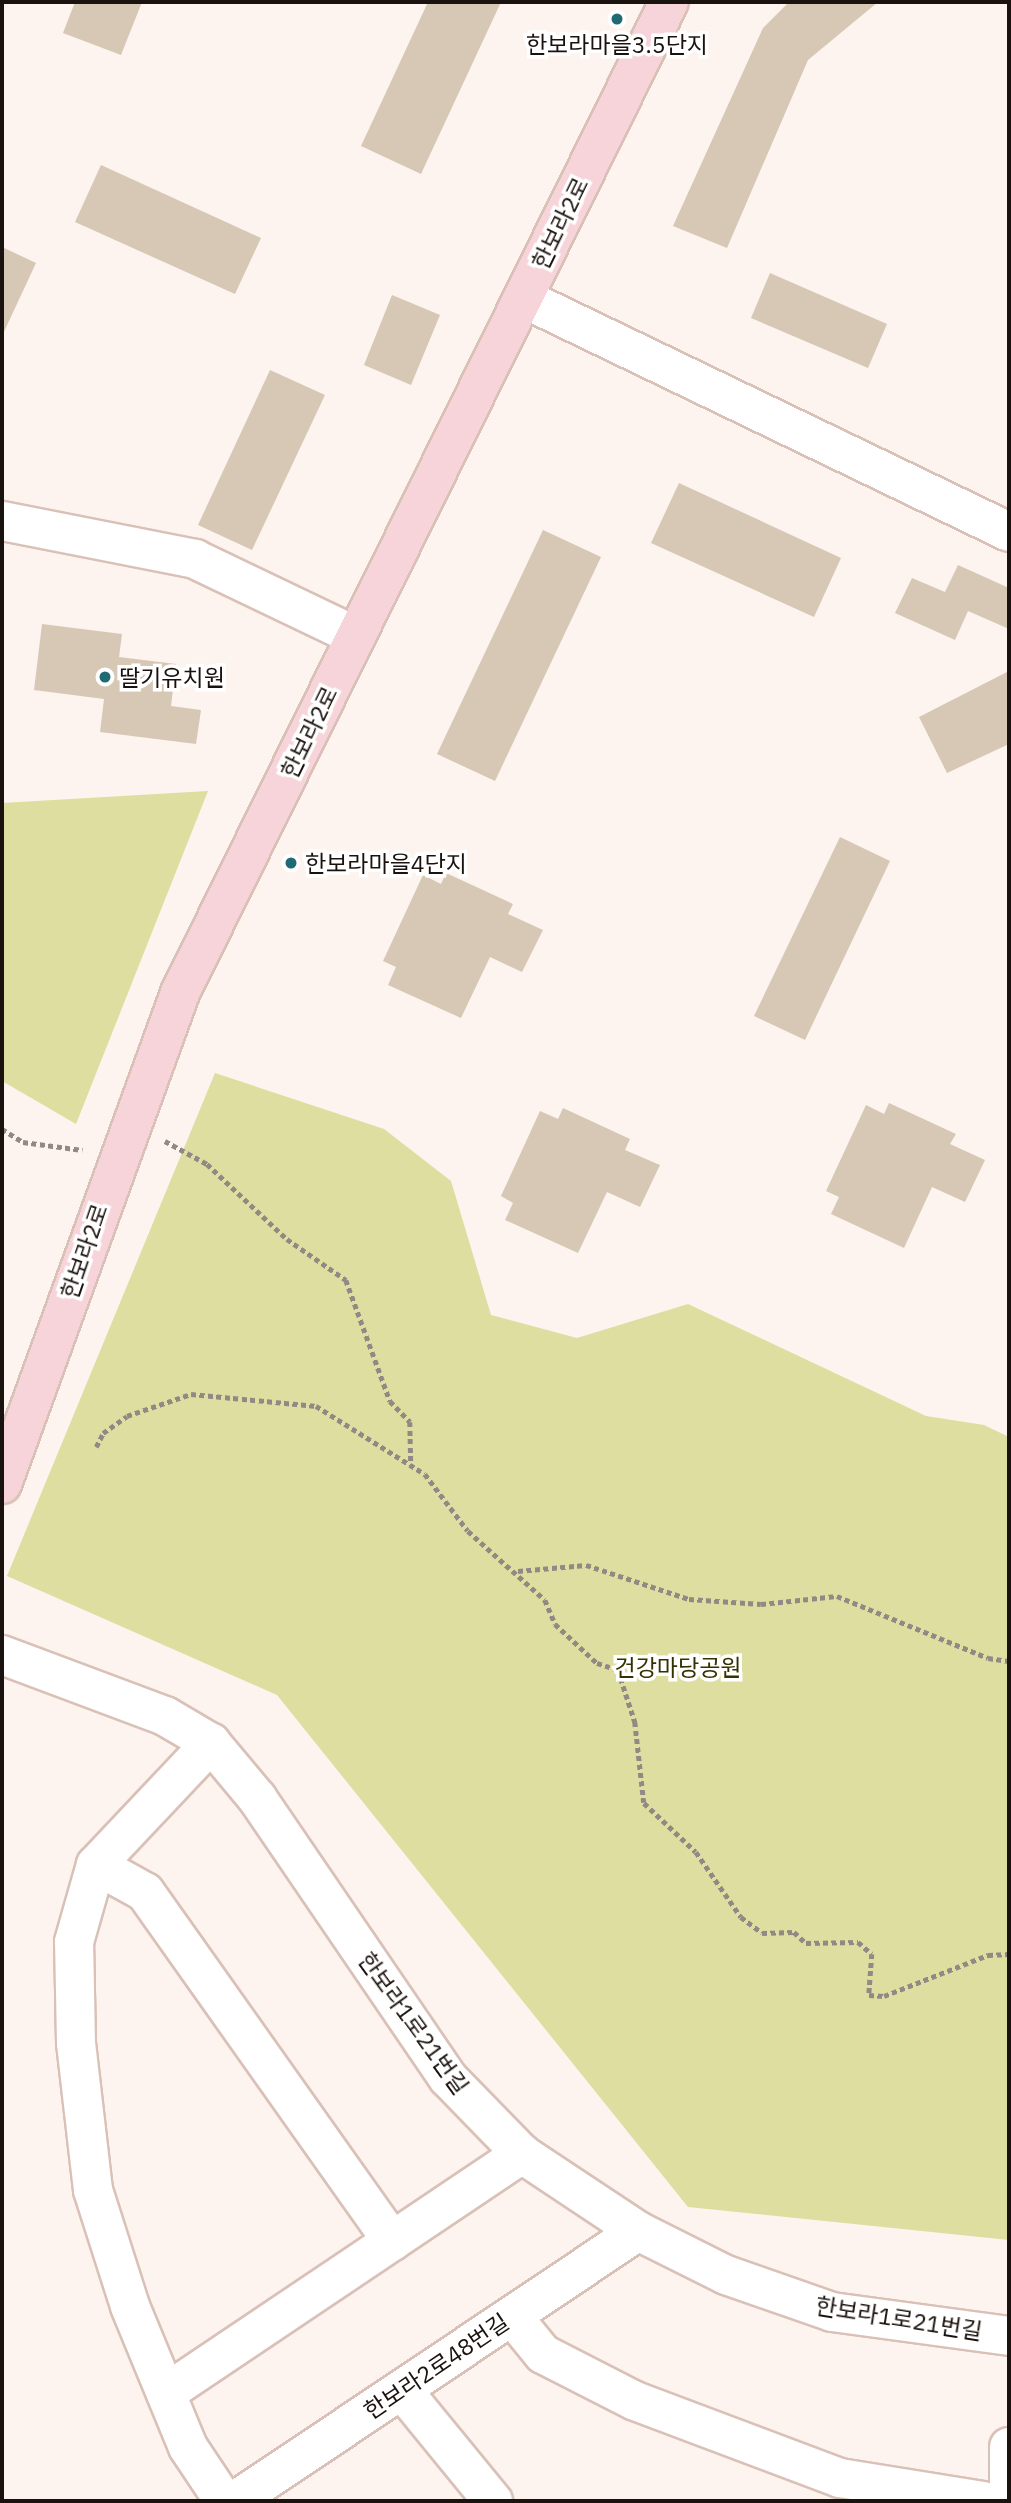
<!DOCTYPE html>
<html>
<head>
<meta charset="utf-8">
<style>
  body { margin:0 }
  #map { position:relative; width:1011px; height:2503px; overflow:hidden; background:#fdf3ef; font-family:"IBM Plex Sans","Noto Sans KR",sans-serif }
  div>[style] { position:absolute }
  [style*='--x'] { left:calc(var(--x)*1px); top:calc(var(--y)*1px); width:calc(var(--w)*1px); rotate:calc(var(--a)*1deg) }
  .green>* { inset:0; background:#ddde9f }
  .building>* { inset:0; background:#d6c8b5 }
  .path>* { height:4.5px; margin-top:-2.25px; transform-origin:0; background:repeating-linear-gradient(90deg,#928985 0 5px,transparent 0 8.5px) }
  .roads { filter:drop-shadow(2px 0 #d9c1b7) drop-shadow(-2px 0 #d9c1b7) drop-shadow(0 2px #d9c1b7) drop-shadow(0 -2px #d9c1b7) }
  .street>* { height:38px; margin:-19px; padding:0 19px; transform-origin:19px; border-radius:19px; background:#fff }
  .secondary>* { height:38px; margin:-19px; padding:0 19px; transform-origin:19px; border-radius:19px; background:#f6d4d9 }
  .dots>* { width:19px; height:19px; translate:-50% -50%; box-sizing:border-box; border:4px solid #fff; border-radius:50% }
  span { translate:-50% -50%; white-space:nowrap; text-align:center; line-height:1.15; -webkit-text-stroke:7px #fff; paint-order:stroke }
  .poi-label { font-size:23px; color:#1a120e }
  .left { translate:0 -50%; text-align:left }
  .street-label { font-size:23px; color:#1a120e }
  .park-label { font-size:23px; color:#333200 }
  .frame { position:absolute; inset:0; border:4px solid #1a120e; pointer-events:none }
</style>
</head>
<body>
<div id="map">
  <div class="green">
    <i style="clip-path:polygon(208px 791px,76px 1124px,2px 1081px,2px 803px)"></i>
    <i style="clip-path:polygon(215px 1073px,384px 1129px,451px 1181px,491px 1315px,577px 1338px,688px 1304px,926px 1416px,984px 1425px,1009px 1437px,1009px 2240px,688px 2207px,277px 1695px,7px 1576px)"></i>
  </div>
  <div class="building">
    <i style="clip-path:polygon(75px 2px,142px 2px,121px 55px,63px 33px)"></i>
    <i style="clip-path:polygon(428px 2px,501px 2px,421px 174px,361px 146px)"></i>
    <i style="clip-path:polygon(789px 2px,878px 2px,808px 60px,727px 248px,673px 226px,763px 28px)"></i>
    <i style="clip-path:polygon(101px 165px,261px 238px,235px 294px,75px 222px)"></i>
    <i style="clip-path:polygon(2px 247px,36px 263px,2px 336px)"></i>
    <i style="clip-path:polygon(770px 273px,887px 324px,868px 368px,751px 318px)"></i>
    <i style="clip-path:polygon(392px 295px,440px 315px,411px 385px,364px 365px)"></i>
    <i style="clip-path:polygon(270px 370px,325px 395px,252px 550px,198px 525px)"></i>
    <i style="clip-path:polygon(679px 483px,841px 558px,814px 617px,651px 543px)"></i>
    <i style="clip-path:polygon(543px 530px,601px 557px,495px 781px,437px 754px)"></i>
    <i style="clip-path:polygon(958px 565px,1009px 588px,1009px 629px,968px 611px,955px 640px,895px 613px,912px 578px,945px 592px)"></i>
    <i style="clip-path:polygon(42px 624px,122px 634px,119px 657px,176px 664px,171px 706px,201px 710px,196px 744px,100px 732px,104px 699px,34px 690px)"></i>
    <i style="clip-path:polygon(1009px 671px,1009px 744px,947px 773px,919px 717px)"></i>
    <i style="clip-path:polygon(840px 837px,890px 861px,805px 1040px,754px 1016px)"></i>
    <i style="clip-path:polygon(446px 873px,513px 904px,508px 914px,543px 930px,522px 972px,490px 957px,461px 1018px,388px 985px,396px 967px,383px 961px,423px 875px,441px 884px)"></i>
    <i style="clip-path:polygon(889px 1103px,956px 1134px,950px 1144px,985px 1160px,965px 1202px,932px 1187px,904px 1248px,831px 1214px,839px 1197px,826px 1191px,866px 1105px,884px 1114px)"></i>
    <i style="clip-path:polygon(563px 1108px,630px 1139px,625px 1150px,660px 1165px,640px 1207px,607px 1192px,578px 1253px,505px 1220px,513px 1203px,501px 1196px,540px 1111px,558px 1119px)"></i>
  </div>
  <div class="path">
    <i style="--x:2;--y:1129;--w:25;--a:32"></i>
    <i style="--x:23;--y:1142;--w:60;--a:7.7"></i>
    <i style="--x:165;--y:1141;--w:48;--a:28.7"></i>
    <i style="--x:207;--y:1164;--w:110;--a:43.2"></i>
    <i style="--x:287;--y:1239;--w:72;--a:34.8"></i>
    <i style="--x:346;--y:1280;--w:129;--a:70"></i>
    <i style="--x:390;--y:1401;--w:29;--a:46"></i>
    <i style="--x:410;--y:1422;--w:43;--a:88.7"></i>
    <i style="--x:96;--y:1447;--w:16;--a:-63"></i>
    <i style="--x:103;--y:1433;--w:29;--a:-35"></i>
    <i style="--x:127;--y:1416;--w:68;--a:-19"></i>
    <i style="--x:191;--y:1394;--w:126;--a:5.5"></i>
    <i style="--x:316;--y:1406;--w:128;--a:32"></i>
    <i style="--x:425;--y:1474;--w:71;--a:53"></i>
    <i style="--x:468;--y:1531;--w:103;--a:41.9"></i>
    <i style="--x:545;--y:1600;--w:26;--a:67"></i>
    <i style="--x:555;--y:1624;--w:57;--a:42.9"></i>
    <i style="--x:597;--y:1663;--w:22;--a:18"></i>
    <i style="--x:618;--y:1670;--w:55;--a:71.9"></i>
    <i style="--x:635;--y:1722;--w:81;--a:83.7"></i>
    <i style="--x:644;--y:1803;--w:71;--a:43.3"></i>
    <i style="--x:696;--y:1852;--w:79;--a:55.3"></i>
    <i style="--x:741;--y:1917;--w:26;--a:37"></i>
    <i style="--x:762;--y:1933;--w:32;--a:-2"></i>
    <i style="--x:794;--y:1932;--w:16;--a:43"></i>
    <i style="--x:806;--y:1943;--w:52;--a:-1.1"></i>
    <i style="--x:858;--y:1942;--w:18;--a:41"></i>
    <i style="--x:872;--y:1954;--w:41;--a:94.2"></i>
    <i style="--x:869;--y:1995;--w:15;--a:4"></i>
    <i style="--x:884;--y:1996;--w:112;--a:-21.5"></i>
    <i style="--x:988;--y:1955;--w:21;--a:-3"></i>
    <i style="--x:518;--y:1571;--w:68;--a:-5"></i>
    <i style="--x:586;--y:1565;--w:108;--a:18.3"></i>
    <i style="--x:689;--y:1599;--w:72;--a:4"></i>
    <i style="--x:761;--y:1604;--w:76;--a:-6"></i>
    <i style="--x:837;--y:1596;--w:163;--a:22.3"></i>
    <i style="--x:988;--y:1658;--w:21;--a:8"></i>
  </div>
  <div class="roads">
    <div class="street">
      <i style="--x:523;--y:298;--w:539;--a:25.71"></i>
      <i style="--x:2;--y:521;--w:197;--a:11.1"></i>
      <i style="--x:195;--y:559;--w:178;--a:25.6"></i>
      <i style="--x:2;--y:1655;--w:174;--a:20.5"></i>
      <i style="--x:165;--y:1716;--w:53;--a:30.4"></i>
      <i style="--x:211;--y:1743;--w:72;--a:50.1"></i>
      <i style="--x:257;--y:1798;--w:339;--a:55.7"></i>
      <i style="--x:448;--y:2078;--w:106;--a:45.8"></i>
      <i style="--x:522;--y:2154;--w:139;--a:33.6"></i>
      <i style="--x:638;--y:2231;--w:98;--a:26.6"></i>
      <i style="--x:726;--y:2275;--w:112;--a:19.2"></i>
      <i style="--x:832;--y:2312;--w:179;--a:7.7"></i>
      <i style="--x:96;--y:1865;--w:168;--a:-46.7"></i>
      <i style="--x:512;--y:2316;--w:49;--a:50.8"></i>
      <i style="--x:543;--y:2354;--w:103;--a:27.1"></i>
      <i style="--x:635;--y:2401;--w:219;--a:20.6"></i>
      <i style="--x:840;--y:2478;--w:145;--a:9.1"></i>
      <i style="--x:402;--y:2390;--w:144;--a:50.7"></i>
      <i style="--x:166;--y:2393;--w:429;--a:-33.9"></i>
      <i style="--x:224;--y:2501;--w:65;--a:-123.7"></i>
      <i style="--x:188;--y:2447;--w:152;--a:-112.4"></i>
      <i style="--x:130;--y:2306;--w:122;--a:-107.7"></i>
      <i style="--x:93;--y:2190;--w:148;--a:-96.6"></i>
      <i style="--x:76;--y:2043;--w:101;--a:-91.1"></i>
      <i style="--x:74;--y:1942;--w:80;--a:-74.1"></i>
      <i style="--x:96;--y:1865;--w:56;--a:28.9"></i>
      <i style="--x:145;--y:1892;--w:428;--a:54.7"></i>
      <i style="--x:235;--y:2501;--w:485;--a:-33.8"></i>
      <i style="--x:1009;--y:2501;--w:54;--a:-90"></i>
    </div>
    <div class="secondary">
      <i style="--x:2;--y:1484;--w:522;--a:-70.07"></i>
      <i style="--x:180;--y:993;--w:1105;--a:-63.74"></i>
    </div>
  </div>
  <div class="dots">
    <i style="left:617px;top:19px;background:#206b73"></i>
    <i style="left:105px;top:677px;background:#206b73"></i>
    <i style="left:291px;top:863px;background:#206b73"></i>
  </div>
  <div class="poi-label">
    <span style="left:617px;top:44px">한보라마을3.5단지</span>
    <span class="left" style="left:119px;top:677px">딸기유치원</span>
    <span class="left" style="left:305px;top:863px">한보라마을4단지</span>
  </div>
  <div class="street-label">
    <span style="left:560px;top:223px;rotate:-64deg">한보라2로</span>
    <span style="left:309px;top:732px;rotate:-64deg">한보라2로</span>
    <span style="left:84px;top:1251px;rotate:-71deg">한보라2로</span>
    <span style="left:414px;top:2023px;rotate:54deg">한보라1로21번길</span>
    <span style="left:899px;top:2318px;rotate:9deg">한보라1로21번길</span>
    <span style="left:436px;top:2366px;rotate:-34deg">한보라2로48번길</span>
  </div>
  <div class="park-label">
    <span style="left:678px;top:1667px">건강마당공원</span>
  </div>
  <div class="frame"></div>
</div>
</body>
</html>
